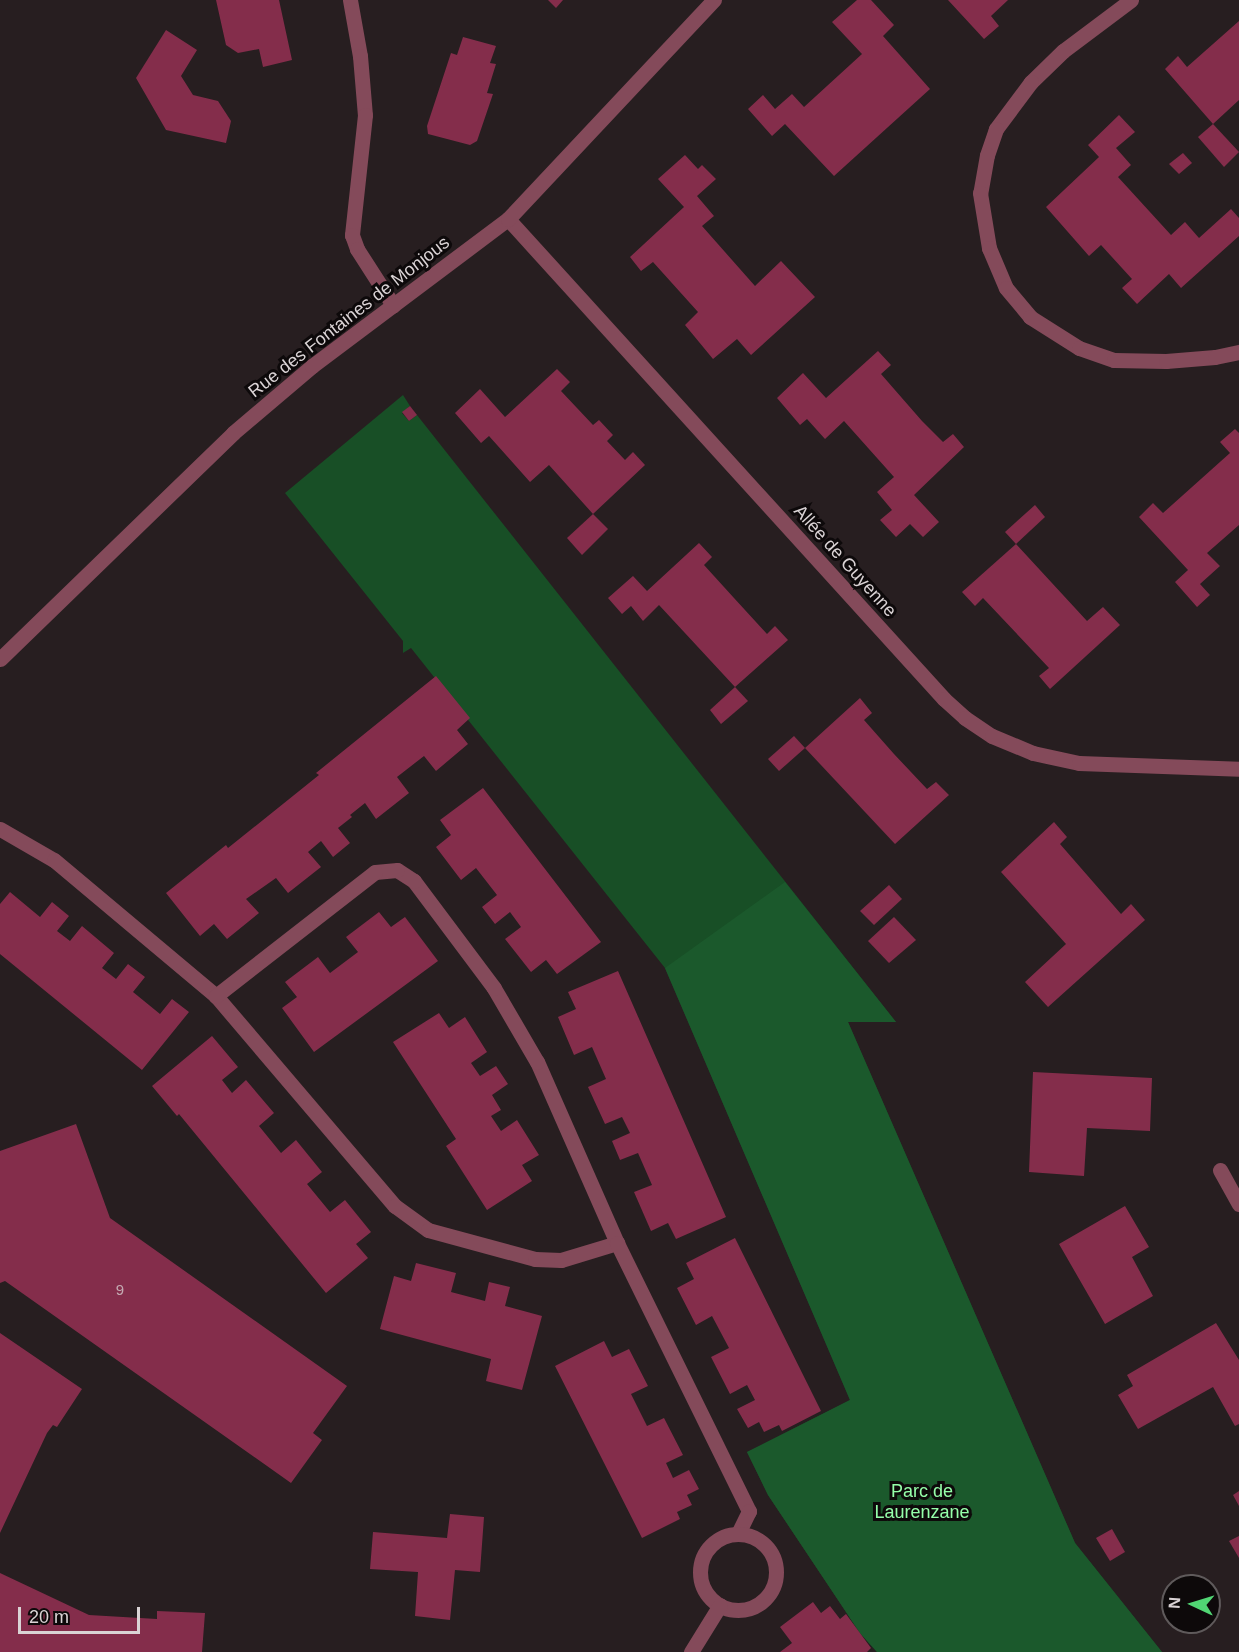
<!DOCTYPE html>
<html>
<head>
<meta charset="utf-8">
<style>
  body { margin:0 }
  #map { position:relative; width:1239px; height:1652px; overflow:hidden; background:#271e20; font-family:Helvetica,sans-serif }
  div>[style] { position:absolute }
  [style*='--x'] { left:calc(var(--x)*1px); top:calc(var(--y)*1px); width:calc(var(--w)*1px); rotate:calc(var(--a)*1deg) }
  .green>* { inset:0; background:#184f26 }
  .forest>* { inset:0; background:#1b592c }
  .building>* { inset:0; background:#842d4b }
  .minor>* { height:15px; margin:-7.5px; padding:0 7.5px; transform-origin:7.5px; border-radius:7.5px; background:#844a5a }
  .minor>.ring { margin:-7.5px; padding:0; box-sizing:content-box; background:none; border:15px solid #844a5a; border-radius:50% }
  .tertiary>* { height:15px; margin:-7.5px; padding:0 7.5px; transform-origin:7.5px; border-radius:7.5px; background:#844a5a }
  span { translate:-50% -50%; white-space:nowrap; text-align:center; line-height:1.15; -webkit-text-stroke:6px #0d090a; paint-order:stroke }
  .number-label { font-size:15px; color:#c4aab2 }
  .number-label span { -webkit-text-stroke-width:0 }
  .street-label { font-size:18px; color:#dad3d5 }
  .park-label { font-size:18px; color:#95fea9 }
  .north { position:absolute; left:1161px; top:1574px; width:60px; height:60px; box-sizing:border-box; background:#0d090a; border:2px solid #5f5a5b; border-radius:50%; rotate:274deg; font-size:16px; font-weight:700; line-height:24px; text-align:center; color:#dad3d5 }
  .north::after { content:''; display:block; margin:auto; width:21px; height:27px; background:#51d674; clip-path:polygon(50% 0,100% 100%,50% 72%,0 100%) }
  .scale { position:absolute; left:18px; top:1607px; width:122px; height:27px; box-sizing:border-box; border:3px solid #dad3d5; border-top:0; padding-left:8px; font-size:18px; line-height:21px; white-space:nowrap; color:#dad3d5; -webkit-text-stroke:4px #0d090a; paint-order:stroke }
</style>
</head>
<body>
<div id="map">
  <div class="green">
    <i style="clip-path:polygon(403px 395px,410px 406px,402px 413px,409px 421px,417px 415px,896px 1022px,848px 1022px,1075px 1543px,1162px 1652px,877px 1652px,860px 1633px,768px 1495px,747px 1452px,850px 1400px,665px 968px,411px 648px,403px 653px,403px 641px,285px 493px)"></i>
  </div>
  <div class="forest">
    <i style="clip-path:polygon(785px 882px,896px 1022px,848px 1022px,1075px 1543px,1162px 1652px,877px 1652px,860px 1633px,768px 1495px,747px 1452px,850px 1400px,665px 968px)"></i>
  </div>
  <div class="building">
    <i style="clip-path:polygon(216px 0,279px 0,292px 60px,263px 67px,259px 49px,238px 53px,226px 45px)"></i>
    <i style="clip-path:polygon(548px 0,563px 0,556px 8px)"></i>
    <i style="clip-path:polygon(857px 0,871px 0,894px 25px,883px 36px,930px 89px,834px 176px,785px 124px,772px 136px,748px 109px,763px 95px,775px 109px,792px 94px,804px 107px,862px 54px,832px 22px)"></i>
    <i style="clip-path:polygon(948px 0,1008px 0,991px 16px,999px 26px,984px 39px)"></i>
    <i style="clip-path:polygon(1239px 21px,1239px 100px,1213px 124px,1165px 69px,1178px 56px,1187px 67px)"></i>
    <i style="clip-path:polygon(166px 30px,197px 50px,181px 76px,193px 95px,218px 101px,231px 121px,226px 143px,166px 130px,136px 78px)"></i>
    <i style="clip-path:polygon(463px 37px,496px 46px,490px 63px,496px 64px,487px 93px,493px 94px,477px 141px,470px 145px,428px 134px,427px 126px,451px 53px,457px 55px)"></i>
    <i style="clip-path:polygon(1119px 115px,1135px 132px,1116px 148px,1131px 165px,1118px 177px,1171px 235px,1185px 222px,1199px 238px,1231px 209px,1239px 218px,1239px 236px,1181px 288px,1169px 274px,1137px 304px,1122px 288px,1132px 279px,1101px 245px,1089px 256px,1046px 207px,1099px 157px,1088px 145px)"></i>
    <i style="clip-path:polygon(1213px 124px,1239px 152px,1224px 167px,1198px 137px)"></i>
    <i style="clip-path:polygon(1183px 153px,1192px 163px,1179px 174px,1169px 164px)"></i>
    <i style="clip-path:polygon(685px 155px,698px 169px,702px 165px,716px 179px,697px 196px,714px 216px,702px 226px,755px 286px,781px 261px,815px 297px,751px 355px,737px 339px,713px 359px,685px 325px,698px 312px,653px 262px,641px 271px,630px 257px,684px 207px,658px 179px)"></i>
    <i style="clip-path:polygon(878px 351px,891px 365px,881px 374px,922px 421px,943px 442px,953px 434px,964px 447px,914px 495px,939px 522px,923px 537px,910px 524px,896px 537px,880px 520px,892px 510px,877px 492px,894px 477px,844px 421px,825px 439px,807px 419px,800px 425px,777px 398px,803px 373px,826px 398px)"></i>
    <i style="clip-path:polygon(557px 369px,570px 382px,561px 391px,593px 425px,599px 420px,613px 435px,607px 441px,625px 460px,633px 452px,645px 465px,593px 514px,549px 465px,530px 482px,489px 436px,481px 443px,455px 413px,480px 389px,505px 417px)"></i>
    <i style="clip-path:polygon(410px 406px,417px 415px,409px 421px,402px 412px)"></i>
    <i style="clip-path:polygon(1235px 429px,1239px 433px,1239px 525px,1207px 553px,1220px 566px,1200px 584px,1210px 595px,1197px 607px,1175px 582px,1188px 570px,1139px 517px,1153px 503px,1163px 513px,1230px 453px,1220px 442px)"></i>
    <i style="clip-path:polygon(1035px 505px,1045px 517px,1016px 544px,1005px 532px)"></i>
    <i style="clip-path:polygon(593px 514px,608px 529px,582px 555px,567px 538px)"></i>
    <i style="clip-path:polygon(699px 543px,712px 557px,704px 565px,734px 598px,767px 634px,775px 626px,788px 640px,735px 687px,659px 605px,643px 621px,631px 606px,622px 614px,608px 598px,633px 576px,647px 591px)"></i>
    <i style="clip-path:polygon(1016px 544px,1087px 621px,1103px 607px,1120px 625px,1050px 689px,1039px 676px,1049px 668px,983px 598px,975px 606px,962px 592px)"></i>
    <i style="clip-path:polygon(436px 676px,470px 718px,457px 730px,468px 744px,436px 771px,424px 756px,397px 777px,409px 793px,376px 819px,365px 803px,350px 815px,352px 817px,338px 828px,350px 843px,333px 857px,321px 841px,308px 852px,321px 867px,288px 893px,276px 878px,246px 899px,259px 913px,227px 939px,214px 924px,200px 936px,166px 893px,226px 845px,228px 848px,319px 775px,316px 773px)"></i>
    <i style="clip-path:polygon(735px 687px,748px 701px,721px 724px,710px 710px)"></i>
    <i style="clip-path:polygon(860px 698px,872px 713px,864px 720px,894px 754px,927px 789px,936px 782px,949px 795px,895px 844px,805px 748px)"></i>
    <i style="clip-path:polygon(794px 736px,805px 748px,779px 771px,768px 759px)"></i>
    <i style="clip-path:polygon(483px 788px,601px 942px,557px 974px,546px 960px,531px 972px,505px 939px,521px 927px,510px 912px,495px 924px,482px 907px,497px 895px,476px 868px,461px 880px,436px 847px,451px 835px,440px 820px)"></i>
    <i style="clip-path:polygon(1054px 822px,1067px 837px,1060px 844px,1121px 914px,1131px 904px,1145px 920px,1048px 1007px,1025px 982px,1066px 944px,1001px 872px)"></i>
    <i style="clip-path:polygon(889px 885px,902px 899px,874px 925px,860px 911px)"></i>
    <i style="clip-path:polygon(10px 892px,40px 917px,52px 902px,69px 916px,57px 931px,70px 941px,82px 926px,114px 953px,102px 968px,116px 979px,128px 964px,145px 977px,133px 992px,160px 1014px,172px 999px,189px 1012px,142px 1070px,0 954px,0 904px)"></i>
    <i style="clip-path:polygon(379px 912px,391px 927px,405px 917px,438px 961px,314px 1052px,282px 1008px,297px 997px,285px 982px,318px 957px,330px 973px,358px 952px,346px 937px)"></i>
    <i style="clip-path:polygon(894px 917px,916px 940px,889px 963px,868px 941px)"></i>
    <i style="clip-path:polygon(618px 971px,726px 1217px,676px 1239px,668px 1223px,651px 1231px,634px 1192px,652px 1185px,638px 1153px,620px 1160px,612px 1141px,630px 1133px,622px 1117px,605px 1124px,588px 1087px,606px 1079px,592px 1047px,574px 1055px,558px 1017px,576px 1009px,568px 992px)"></i>
    <i style="clip-path:polygon(439px 1013px,449px 1028px,465px 1017px,487px 1052px,471px 1063px,480px 1076px,496px 1066px,508px 1084px,492px 1095px,501px 1110px,491px 1116px,501px 1131px,517px 1120px,539px 1155px,522px 1165px,532px 1181px,487px 1210px,446px 1146px,456px 1139px,393px 1042px)"></i>
    <i style="clip-path:polygon(212px 1036px,238px 1067px,222px 1080px,232px 1093px,246px 1080px,274px 1113px,259px 1126px,281px 1153px,296px 1140px,322px 1172px,307px 1184px,330px 1212px,345px 1200px,371px 1232px,356px 1244px,368px 1258px,326px 1293px,179px 1114px,177px 1116px,152px 1086px)"></i>
    <i style="clip-path:polygon(1033px 1072px,1152px 1078px,1150px 1131px,1087px 1128px,1084px 1176px,1029px 1172px)"></i>
    <i style="clip-path:polygon(76px 1124px,110px 1218px,347px 1386px,313px 1433px,322px 1440px,291px 1483px,5px 1281px,0 1283px,0 1151px)"></i>
    <i style="clip-path:polygon(1125px 1206px,1149px 1247px,1132px 1257px,1153px 1296px,1105px 1324px,1059px 1244px)"></i>
    <i style="clip-path:polygon(735px 1238px,821px 1411px,782px 1431px,779px 1425px,764px 1432px,759px 1422px,748px 1428px,737px 1409px,755px 1400px,747px 1385px,730px 1394px,711px 1357px,729px 1348px,712px 1316px,696px 1325px,677px 1288px,694px 1279px,686px 1263px)"></i>
    <i style="clip-path:polygon(416px 1263px,456px 1273px,451px 1292px,485px 1301px,489px 1282px,510px 1287px,505px 1306px,542px 1316px,522px 1390px,486px 1381px,491px 1359px,380px 1329px,394px 1276px,411px 1281px)"></i>
    <i style="clip-path:polygon(1216px 1323px,1239px 1360px,1239px 1424px,1235px 1426px,1213px 1387px,1138px 1429px,1118px 1395px,1133px 1386px,1127px 1375px)"></i>
    <i style="clip-path:polygon(0 1333px,82px 1389px,57px 1427px,53px 1425px,47px 1433px,0 1533px)"></i>
    <i style="clip-path:polygon(604px 1341px,612px 1357px,629px 1349px,648px 1386px,631px 1394px,647px 1426px,664px 1418px,683px 1455px,666px 1463px,673px 1478px,689px 1470px,699px 1489px,687px 1495px,692px 1505px,677px 1512px,680px 1519px,642px 1538px,555px 1366px)"></i>
    <i style="clip-path:polygon(1239px 1491px,1239px 1506px,1233px 1495px)"></i>
    <i style="clip-path:polygon(450px 1514px,484px 1517px,480px 1572px,455px 1570px,450px 1620px,415px 1616px,418px 1572px,370px 1569px,373px 1532px,447px 1538px)"></i>
    <i style="clip-path:polygon(1112px 1529px,1125px 1552px,1110px 1561px,1096px 1538px)"></i>
    <i style="clip-path:polygon(1239px 1536px,1239px 1558px,1229px 1541px)"></i>
    <i style="clip-path:polygon(0 1573px,89px 1615px,157px 1619px,157px 1611px,205px 1613px,202px 1652px,0 1652px)"></i>
    <i style="clip-path:polygon(813px 1602px,821px 1613px,830px 1606px,840px 1619px,846px 1614px,871px 1648px,867px 1652px,780px 1652px,792px 1643px,780px 1627px)"></i>
  </div>
  <div class="minor">
    <i style="--x:350;--y:0;--w:57;--a:79.9"></i>
    <i style="--x:360;--y:56;--w:59;--a:85.2"></i>
    <i style="--x:365;--y:115;--w:121;--a:96.2"></i>
    <i style="--x:352;--y:235;--w:15;--a:70"></i>
    <i style="--x:357;--y:249;--w:67;--a:57.3"></i>
    <i style="--x:1131;--y:0;--w:85;--a:143.1"></i>
    <i style="--x:1063;--y:51;--w:45;--a:135.9"></i>
    <i style="--x:1031;--y:82;--w:59;--a:126.7"></i>
    <i style="--x:996;--y:129;--w:28;--a:109"></i>
    <i style="--x:987;--y:155;--w:39;--a:100"></i>
    <i style="--x:980;--y:193;--w:56;--a:80.7"></i>
    <i style="--x:989;--y:248;--w:43;--a:67"></i>
    <i style="--x:1006;--y:288;--w:38;--a:50"></i>
    <i style="--x:1030;--y:317;--w:58;--a:32.3"></i>
    <i style="--x:1079;--y:348;--w:37;--a:19"></i>
    <i style="--x:1114;--y:360;--w:52;--a:1.1"></i>
    <i style="--x:1166;--y:361;--w:49;--a:-4.7"></i>
    <i style="--x:1215;--y:357;--w:25;--a:-12"></i>
    <i style="--x:508;--y:219;--w:648;--a:47.75"></i>
    <i style="--x:944;--y:699;--w:28;--a:42"></i>
    <i style="--x:965;--y:718;--w:32;--a:34"></i>
    <i style="--x:992;--y:736;--w:44;--a:22.5"></i>
    <i style="--x:1033;--y:753;--w:47;--a:12.3"></i>
    <i style="--x:1079;--y:763;--w:160;--a:2.1"></i>
    <i style="--x:0;--y:829;--w:62;--a:29.9"></i>
    <i style="--x:54;--y:860;--w:212;--a:40"></i>
    <i style="--x:216;--y:996;--w:276;--a:49.6"></i>
    <i style="--x:395;--y:1206;--w:41;--a:36"></i>
    <i style="--x:428;--y:1230;--w:111;--a:15.2"></i>
    <i style="--x:535;--y:1259;--w:26;--a:2"></i>
    <i style="--x:561;--y:1260;--w:59;--a:-16.9"></i>
    <i style="--x:617;--y:1243;--w:198;--a:-113.8"></i>
    <i style="--x:537;--y:1062;--w:86;--a:-120.2"></i>
    <i style="--x:494;--y:988;--w:134;--a:-126.8"></i>
    <i style="--x:414;--y:881;--w:20;--a:-147"></i>
    <i style="--x:397;--y:870;--w:22;--a:175"></i>
    <i style="--x:375;--y:872;--w:202;--a:142.1"></i>
    <i style="--x:1220;--y:1170;--w:39;--a:61"></i>
    <i style="--x:617;--y:1243;--w:299;--a:63.8"></i>
    <i style="--x:749;--y:1511;--w:25;--a:116"></i>
    <i class="ring" style="left:700px;top:1534px;width:61px;height:61px"></i>
    <i style="--x:691;--y:1652;--w:55;--a:-58.3"></i>
  </div>
  <div class="tertiary">
    <i style="--x:0;--y:659;--w:325;--a:-44.1"></i>
    <i style="--x:233;--y:433;--w:104;--a:-40.3"></i>
    <i style="--x:312;--y:366;--w:245;--a:-36.9"></i>
    <i style="--x:508;--y:219;--w:301;--a:-46.8"></i>
  </div>
  <div class="number-label">
    <span style="left:120px;top:1290px">9</span>
  </div>
  <div class="street-label">
    <span style="left:349px;top:317px;rotate:-38deg">Rue des Fontaines de Monjous</span>
    <span style="left:845px;top:561px;rotate:48deg">Allée de Guyenne</span>
  </div>
  <div class="park-label">
    <span style="left:922px;top:1502px">Parc de<br>Laurenzane</span>
  </div>
  <div class="north">N</div>
  <div class="scale">20 m</div>
</div>
</body>
</html>
